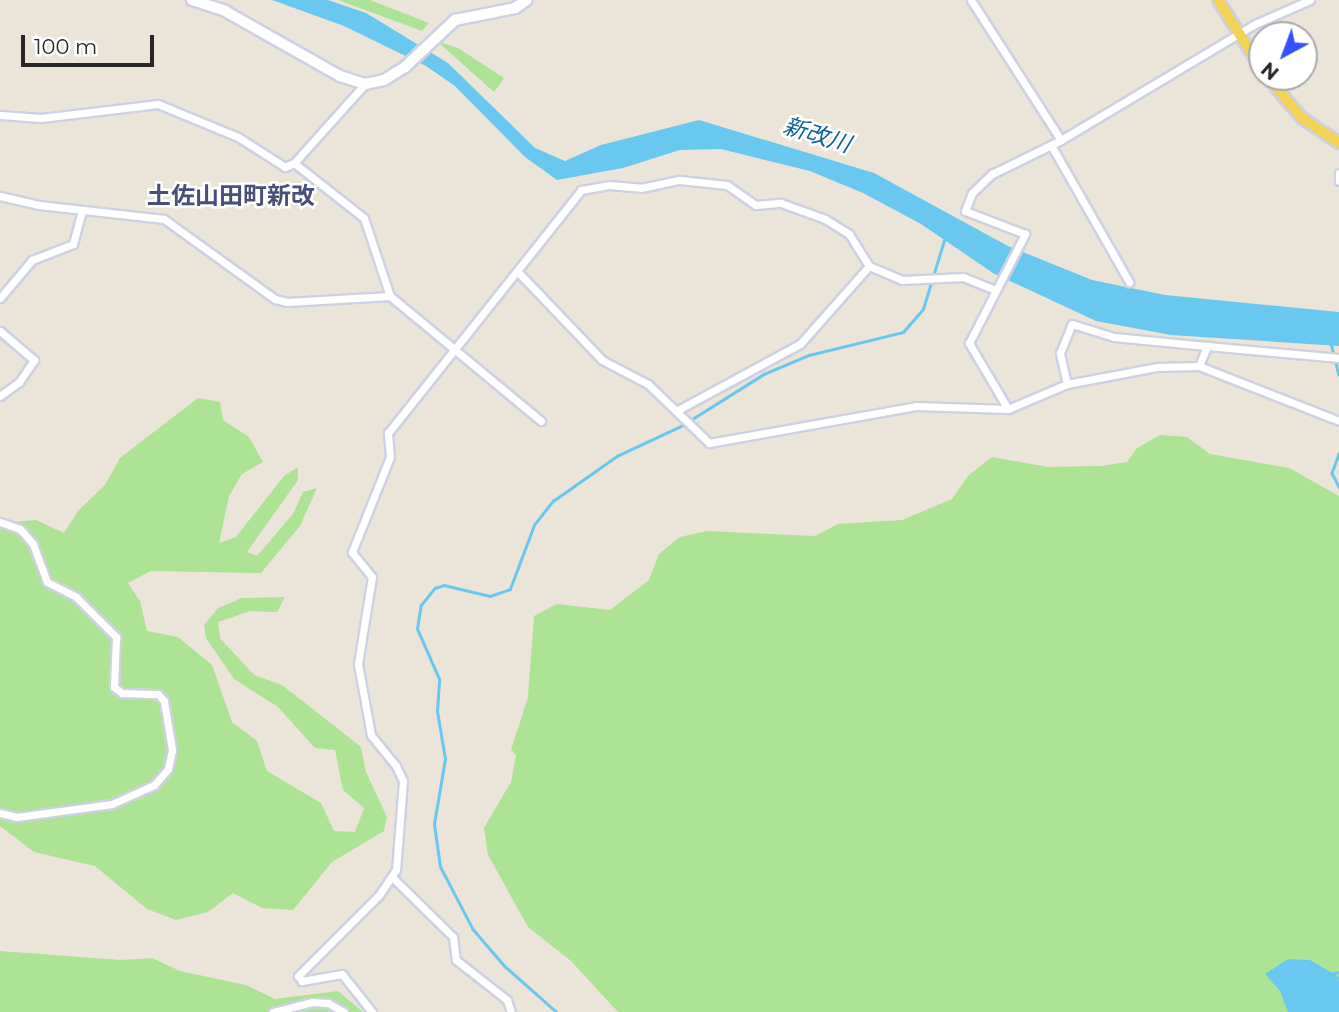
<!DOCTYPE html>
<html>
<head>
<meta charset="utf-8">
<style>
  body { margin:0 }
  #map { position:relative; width:1339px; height:1012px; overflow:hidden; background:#ebe4d9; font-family:Montserrat,"Noto Sans JP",sans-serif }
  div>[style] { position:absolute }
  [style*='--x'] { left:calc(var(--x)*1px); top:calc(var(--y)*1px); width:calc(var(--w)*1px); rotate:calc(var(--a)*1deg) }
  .green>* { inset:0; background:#ace394 }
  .water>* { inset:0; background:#69c8f0 }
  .stream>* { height:2.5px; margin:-1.25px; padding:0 1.25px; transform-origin:1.25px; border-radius:1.25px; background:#69c8f0 }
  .roads { filter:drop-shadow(2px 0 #ced1e2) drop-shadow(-2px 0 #ced1e2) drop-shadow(0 2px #ced1e2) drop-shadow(0 -2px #ced1e2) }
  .minor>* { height:7px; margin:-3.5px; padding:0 3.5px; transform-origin:3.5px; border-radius:3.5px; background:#fff }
  .secondary>* { height:10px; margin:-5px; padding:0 5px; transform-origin:5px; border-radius:5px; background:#fff }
  .primary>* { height:10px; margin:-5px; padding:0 5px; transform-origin:5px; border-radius:5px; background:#f2d356 }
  span { translate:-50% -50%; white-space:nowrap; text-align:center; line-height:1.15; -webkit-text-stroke:5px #fff; paint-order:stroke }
  .water-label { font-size:23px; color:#0b6399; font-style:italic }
  .quarter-label { font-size:24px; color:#484f79; font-weight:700 }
  .north { position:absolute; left:1248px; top:21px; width:70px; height:70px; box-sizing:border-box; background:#fff; border:2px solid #a9a9a9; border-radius:50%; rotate:221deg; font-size:19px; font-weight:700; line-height:28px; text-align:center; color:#282828 }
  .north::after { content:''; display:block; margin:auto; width:24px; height:32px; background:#3453fc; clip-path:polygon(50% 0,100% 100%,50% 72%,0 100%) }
  .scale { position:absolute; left:21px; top:35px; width:133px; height:32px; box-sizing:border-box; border:4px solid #282828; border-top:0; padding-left:9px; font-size:21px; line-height:24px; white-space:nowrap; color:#282828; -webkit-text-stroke:5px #fff; paint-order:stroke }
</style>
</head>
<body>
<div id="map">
  <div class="green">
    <i style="clip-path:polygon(338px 0,370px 0,429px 23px,422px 31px)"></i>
    <i style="clip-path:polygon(438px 42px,458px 48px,504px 78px,494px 92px)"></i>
    <i style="clip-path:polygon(198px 398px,220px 402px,223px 420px,249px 437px,263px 462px,242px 474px,229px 496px,219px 543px,236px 537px,284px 476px,298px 467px,298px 480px,247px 552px,257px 556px,293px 514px,303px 492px,317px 488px,300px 526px,261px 573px,151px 571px,128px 583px,140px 601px,147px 631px,178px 637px,212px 665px,232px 722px,257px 741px,267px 771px,321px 803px,334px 831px,355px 832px,364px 808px,343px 790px,335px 750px,315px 748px,278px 707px,234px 679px,206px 638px,204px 625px,218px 608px,242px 598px,285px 597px,277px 612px,250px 611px,218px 622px,220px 638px,254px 675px,282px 685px,361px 747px,366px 772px,387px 817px,384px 831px,332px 862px,293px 910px,262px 908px,233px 893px,208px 912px,176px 920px,147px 909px,95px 866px,34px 852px,0 826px,0 523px,36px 520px,64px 533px,78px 511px,105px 485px,120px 458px)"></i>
    <i style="clip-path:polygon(1160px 435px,1187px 437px,1210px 454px,1289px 468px,1339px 496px,1339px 1012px,618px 1012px,571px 961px,528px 927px,488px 855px,484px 828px,511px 782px,516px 755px,511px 750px,528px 697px,534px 616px,557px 604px,610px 610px,649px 580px,659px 554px,680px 537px,707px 531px,815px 536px,838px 524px,902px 520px,952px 499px,968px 476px,992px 457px,1048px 467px,1101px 466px,1127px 462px,1137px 448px)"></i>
    <i style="clip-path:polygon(0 951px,121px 960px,152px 958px,180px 971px,246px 985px,275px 999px,338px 991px,363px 1012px,0 1012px)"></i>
  </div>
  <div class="water">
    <i style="clip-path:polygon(272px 0,328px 0,366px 13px,448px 63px,535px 148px,565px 161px,601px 145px,699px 120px,874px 173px,1008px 246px,1092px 280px,1165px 295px,1339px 312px,1339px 346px,1171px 335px,1096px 321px,993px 273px,921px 224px,863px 193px,810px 171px,721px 149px,680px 150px,623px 168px,557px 180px,525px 157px,455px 86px,426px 66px,344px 26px)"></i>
    <i style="clip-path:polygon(1288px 959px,1310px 960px,1339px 977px,1339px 1012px,1288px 1012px,1280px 991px,1265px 974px)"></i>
  </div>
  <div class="stream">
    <i style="--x:1331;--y:343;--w:32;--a:76"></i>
    <i style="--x:1339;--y:454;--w:20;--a:110"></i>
    <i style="--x:1332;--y:473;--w:16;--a:63"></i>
    <i style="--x:1331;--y:974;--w:8;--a:-14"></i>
    <i style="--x:556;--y:1012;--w:69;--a:-138.5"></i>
    <i style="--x:504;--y:966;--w:48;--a:-130.7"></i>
    <i style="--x:473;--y:930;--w:71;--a:-117.6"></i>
    <i style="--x:440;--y:867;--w:43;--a:-97.9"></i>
    <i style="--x:434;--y:824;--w:66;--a:-80.4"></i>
    <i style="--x:445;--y:759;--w:49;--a:-99.5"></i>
    <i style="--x:437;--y:711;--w:32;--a:-86"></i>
    <i style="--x:439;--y:679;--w:55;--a:-113.7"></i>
    <i style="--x:417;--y:629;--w:24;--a:-81"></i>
    <i style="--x:421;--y:605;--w:22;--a:-51"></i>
    <i style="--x:435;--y:588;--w:9;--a:-18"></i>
    <i style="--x:444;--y:585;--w:47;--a:13.4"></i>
    <i style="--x:490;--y:596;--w:21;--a:-19"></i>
    <i style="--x:510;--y:589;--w:68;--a:-69.4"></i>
    <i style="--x:534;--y:525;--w:31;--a:-52"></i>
    <i style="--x:553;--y:501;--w:78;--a:-35.1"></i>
    <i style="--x:617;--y:456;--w:71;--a:-25.1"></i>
    <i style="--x:681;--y:426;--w:98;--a:-32.1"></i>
    <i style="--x:764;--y:374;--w:49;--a:-22.9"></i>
    <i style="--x:809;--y:355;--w:97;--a:-13.7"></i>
    <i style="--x:903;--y:332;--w:30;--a:-49"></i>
    <i style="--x:923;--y:309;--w:75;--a:-73"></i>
  </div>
  <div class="roads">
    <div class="minor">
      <i style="--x:971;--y:0;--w:166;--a:57.3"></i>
      <i style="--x:0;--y:115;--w:41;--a:4.2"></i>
      <i style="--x:41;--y:118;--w:118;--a:-6.8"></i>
      <i style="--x:158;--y:104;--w:87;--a:22.4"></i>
      <i style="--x:238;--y:137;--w:56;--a:32.6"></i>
      <i style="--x:285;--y:167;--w:10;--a:-24"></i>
      <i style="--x:294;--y:163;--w:106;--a:-48.1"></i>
      <i style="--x:1051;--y:145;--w:158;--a:60.3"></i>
      <i style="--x:294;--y:163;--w:89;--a:38.2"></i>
      <i style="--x:364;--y:218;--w:82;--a:71.6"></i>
      <i style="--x:390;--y:296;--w:196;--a:39.6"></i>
      <i style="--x:1339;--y:173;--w:8;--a:90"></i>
      <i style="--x:0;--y:196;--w:40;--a:13"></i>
      <i style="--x:39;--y:205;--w:126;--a:6.4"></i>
      <i style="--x:164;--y:219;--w:137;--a:35.8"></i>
      <i style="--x:275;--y:299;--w:12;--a:14"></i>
      <i style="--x:287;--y:302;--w:103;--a:-3.3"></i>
      <i style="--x:519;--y:273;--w:120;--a:46.3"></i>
      <i style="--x:602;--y:360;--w:52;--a:27.6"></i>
      <i style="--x:648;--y:384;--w:85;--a:44"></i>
      <i style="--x:709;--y:443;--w:210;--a:-10.1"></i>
      <i style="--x:916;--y:406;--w:92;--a:1.9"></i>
      <i style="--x:1008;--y:409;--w:64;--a:-23"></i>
      <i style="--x:1067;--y:384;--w:92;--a:-10.7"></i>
      <i style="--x:1157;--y:367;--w:42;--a:-1.4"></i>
      <i style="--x:1199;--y:366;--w:150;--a:21.4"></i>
      <i style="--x:0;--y:298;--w:50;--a:-49.9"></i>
      <i style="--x:32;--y:260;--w:44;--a:-21.3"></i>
      <i style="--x:73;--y:244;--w:34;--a:-75"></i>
      <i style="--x:0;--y:331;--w:45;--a:40.5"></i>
      <i style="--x:34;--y:360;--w:27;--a:124"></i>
      <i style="--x:19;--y:382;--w:24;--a:144"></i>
      <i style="--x:1199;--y:366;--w:22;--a:-68"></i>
      <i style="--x:1207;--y:346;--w:133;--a:5.2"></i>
      <i style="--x:1067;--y:384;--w:32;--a:-103"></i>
      <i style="--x:1060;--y:353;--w:31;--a:-68"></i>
      <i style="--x:1072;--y:324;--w:44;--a:17.2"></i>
      <i style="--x:1114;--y:337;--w:93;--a:5.5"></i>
      <i style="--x:1008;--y:409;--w:77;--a:-120.6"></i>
      <i style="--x:969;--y:343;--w:123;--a:-62.8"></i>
      <i style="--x:1025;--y:234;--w:64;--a:-159"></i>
      <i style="--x:965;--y:211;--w:19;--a:-69"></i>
      <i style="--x:972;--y:193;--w:28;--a:-44"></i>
      <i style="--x:992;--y:174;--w:77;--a:-26.2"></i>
      <i style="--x:1061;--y:140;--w:226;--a:-30.9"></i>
      <i style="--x:1255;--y:24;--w:60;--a:-23.6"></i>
      <i style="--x:676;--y:411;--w:141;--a:-28.4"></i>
      <i style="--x:800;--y:344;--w:104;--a:-48.5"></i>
      <i style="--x:0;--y:522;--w:21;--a:19"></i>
      <i style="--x:20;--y:529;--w:20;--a:49"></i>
      <i style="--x:33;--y:544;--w:40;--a:69.8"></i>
      <i style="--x:47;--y:582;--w:33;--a:27"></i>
      <i style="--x:76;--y:597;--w:57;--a:45"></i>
      <i style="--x:116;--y:637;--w:50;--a:92.3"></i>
      <i style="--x:114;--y:687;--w:10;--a:37"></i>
      <i style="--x:122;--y:693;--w:36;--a:2"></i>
      <i style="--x:158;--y:694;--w:9;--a:49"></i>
      <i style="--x:164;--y:701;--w:50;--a:80.7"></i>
      <i style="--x:172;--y:750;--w:19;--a:102"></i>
      <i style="--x:168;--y:769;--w:21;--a:131"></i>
      <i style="--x:154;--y:785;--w:46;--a:155.7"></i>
      <i style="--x:112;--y:804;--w:96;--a:172.2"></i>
      <i style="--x:17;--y:817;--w:17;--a:-167"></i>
      <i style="--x:393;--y:878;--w:84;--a:44.5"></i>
      <i style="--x:453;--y:937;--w:23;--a:83"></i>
      <i style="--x:456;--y:960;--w:65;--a:38.1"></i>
      <i style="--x:507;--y:1000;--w:13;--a:72"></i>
      <i style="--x:273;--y:1012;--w:40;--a:-14.4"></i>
      <i style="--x:312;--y:1002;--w:16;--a:4"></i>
      <i style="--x:328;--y:1003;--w:18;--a:29"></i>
      <i style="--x:372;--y:1012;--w:48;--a:-128.3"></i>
      <i style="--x:342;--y:974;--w:41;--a:170.1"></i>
      <i style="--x:302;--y:981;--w:6;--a:-129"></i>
      <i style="--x:298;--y:976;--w:115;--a:-45"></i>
      <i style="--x:379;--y:895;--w:30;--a:-56"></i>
      <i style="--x:396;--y:870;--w:89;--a:-85.5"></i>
      <i style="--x:403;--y:781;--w:17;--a:-115"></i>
      <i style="--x:396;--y:766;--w:40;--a:-129"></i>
      <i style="--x:371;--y:735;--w:72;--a:-100.4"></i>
      <i style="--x:358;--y:664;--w:88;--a:-80.9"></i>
      <i style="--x:372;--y:577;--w:32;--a:-129"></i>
      <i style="--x:352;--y:552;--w:102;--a:-68.2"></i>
      <i style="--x:390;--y:457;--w:24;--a:-95"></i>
      <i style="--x:388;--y:433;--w:310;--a:-51.5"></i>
      <i style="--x:581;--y:190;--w:28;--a:-10"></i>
      <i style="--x:609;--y:185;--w:32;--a:5"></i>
      <i style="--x:641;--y:188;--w:40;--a:-12"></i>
      <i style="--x:680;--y:180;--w:47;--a:6.1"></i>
      <i style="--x:727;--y:185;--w:35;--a:35"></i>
      <i style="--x:756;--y:205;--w:25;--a:-5"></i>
      <i style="--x:781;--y:203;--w:47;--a:20"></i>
      <i style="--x:825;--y:219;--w:28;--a:32"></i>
      <i style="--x:849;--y:234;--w:38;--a:58"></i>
      <i style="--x:869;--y:266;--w:36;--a:23"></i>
      <i style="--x:902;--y:280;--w:61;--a:-2.8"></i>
      <i style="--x:963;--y:277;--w:35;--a:22"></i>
    </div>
    <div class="secondary">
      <i style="--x:192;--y:0;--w:35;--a:18"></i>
      <i style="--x:225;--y:11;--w:132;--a:29.5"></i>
      <i style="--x:340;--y:76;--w:26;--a:18"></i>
      <i style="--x:365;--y:84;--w:19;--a:-12"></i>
      <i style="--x:384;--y:80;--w:25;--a:-32"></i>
      <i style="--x:405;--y:67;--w:69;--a:-43.2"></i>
      <i style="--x:455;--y:20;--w:61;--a:-11.3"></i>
      <i style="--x:515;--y:8;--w:14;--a:-34"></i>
    </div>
    <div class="primary">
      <i style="--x:1218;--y:0;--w:83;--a:57.8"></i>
      <i style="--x:1267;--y:77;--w:54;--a:49.5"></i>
      <i style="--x:1302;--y:118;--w:45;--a:34"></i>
    </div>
  </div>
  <div class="water-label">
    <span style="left:817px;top:135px;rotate:17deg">新改川</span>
  </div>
  <div class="quarter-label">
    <span style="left:231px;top:196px">土佐山田町新改</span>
  </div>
  <div class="north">N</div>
  <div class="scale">100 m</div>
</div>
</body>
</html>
